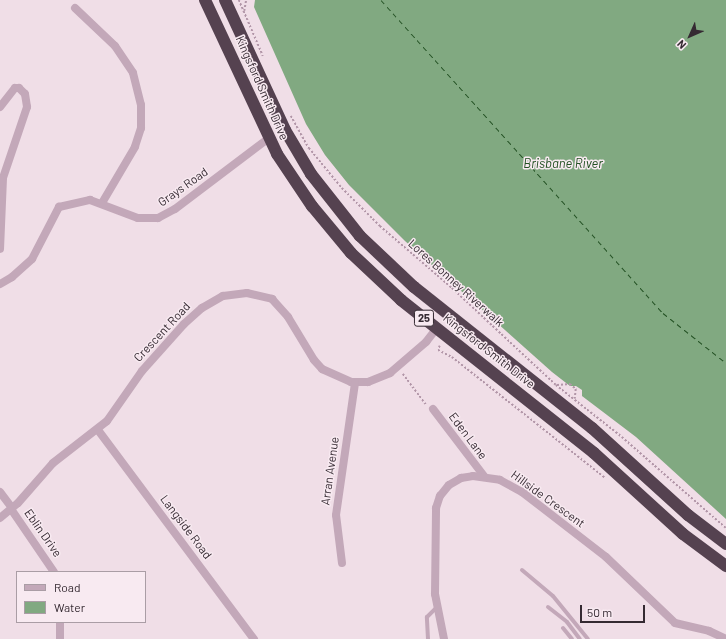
<!DOCTYPE html>
<html>
<head>
<meta charset="utf-8">
<style>
  body { margin:0 }
  #map { position:relative; width:726px; height:639px; overflow:hidden; background:#f0dee7; font-family:Barlow,sans-serif }
  div>[style] { position:absolute }
  [style*='--x'] { left:calc(var(--x)*1px); top:calc(var(--y)*1px); width:calc(var(--w)*1px); rotate:calc(var(--a)*1deg) }
  .water>* { inset:0; background:#81a981 }
  .ferry>* { height:1px; margin-top:-0.5px; transform-origin:0; background:repeating-linear-gradient(90deg,#245224 0 5px,transparent 0 9px) }
  .path>* { height:1.5px; margin-top:-0.75px; transform-origin:0; background:repeating-linear-gradient(90deg,#b296a8 0 2px,transparent 0 4px) }
  .lane>* { height:4px; margin:-2px; padding:0 2px; transform-origin:2px; border-radius:2px; background:#c3a8b9 }
  .street>* { height:8px; margin:-4px; padding:0 4px; transform-origin:4px; border-radius:4px; background:#c3a8b9 }
  .highway>* { height:12px; margin:-6px; padding:0 6px; transform-origin:6px; border-radius:6px; background:#554250 }
  span { translate:-50% -50%; white-space:nowrap; text-align:center; line-height:1.15; -webkit-text-stroke:3px #f8eaf1; paint-order:stroke }
  .shield-label span { padding:1px 3px; background:#f8eaf1; border:1px solid; border-radius:3px; -webkit-text-stroke-width:0 }
  .shield-label { font-size:11px; color:#352a32; font-weight:700 }
  .street-label { font-size:12px; color:#352a32 }
  .water-label { font-size:13px; color:#245224; font-style:italic }
  .legend { position:absolute; left:16px; top:571px; width:130px; height:52px; box-sizing:border-box; background:#f8eaf1; border:1px solid #aa9da5; margin:0; padding:5px 7px; list-style:none; font-size:12px; color:#352a32 }
  .legend li { display:flex; align-items:center; gap:8px; height:20px }
  .legend b { width:20px; border:1px solid #aa9da5 }
  .north { position:absolute; left:670px; top:16px; width:40px; height:40px; -webkit-text-stroke:3px #f8eaf1; paint-order:stroke; rotate:225deg; font-size:11px; font-weight:700; line-height:16px; text-align:center; color:#352a32 }
  .north::after { content:''; display:block; margin:auto; width:14px; height:18px; background:#352a32; clip-path:polygon(50% 0,100% 100%,50% 72%,0 100%) }
  .scale { position:absolute; left:580px; top:605px; width:65px; height:18px; box-sizing:border-box; border:2px solid #352a32; border-top:0; padding-left:5px; font-size:12px; line-height:14px; white-space:nowrap; color:#352a32; -webkit-text-stroke:3px #f8eaf1; paint-order:stroke }
</style>
</head>
<body>
<div id="map">
  <div class="water">
    <i style="clip-path:polygon(255px 0,726px 0,726px 519px,636px 437px,582px 396px,582px 390px,576px 386px,570px 386px,552px 372px,405px 241px,349px 185px,325px 155px,306px 124px,254px 7px)"></i>
  </div>
  <div class="ferry">
    <i style="--x:381;--y:0;--w:421;--a:48"></i>
    <i style="--x:663;--y:313;--w:80;--a:38.4"></i>
  </div>
  <div class="path">
    <i style="--x:239;--y:0;--w:61;--a:66.8"></i>
    <i style="--x:244;--y:11;--w:11;--a:-80"></i>
    <i style="--x:291;--y:116;--w:37;--a:61"></i>
    <i style="--x:309;--y:148;--w:52;--a:50.5"></i>
    <i style="--x:342;--y:188;--w:54;--a:45"></i>
    <i style="--x:380;--y:226;--w:95;--a:40.7"></i>
    <i style="--x:452;--y:288;--w:142;--a:43"></i>
    <i style="--x:556;--y:385;--w:84;--a:38.2"></i>
    <i style="--x:622;--y:437;--w:138;--a:41.2"></i>
    <i style="--x:440;--y:346;--w:4;--a:117"></i>
    <i style="--x:438;--y:350;--w:16;--a:27"></i>
    <i style="--x:452;--y:357;--w:195;--a:38.3"></i>
    <i style="--x:403;--y:374;--w:38;--a:53"></i>
    <i style="--x:557;--y:385;--w:13;--a:-4"></i>
    <i style="--x:570;--y:384;--w:8;--a:40"></i>
    <i style="--x:576;--y:389;--w:10;--a:96"></i>
  </div>
  <div class="lane">
    <i style="--x:522;--y:570;--w:40;--a:40"></i>
    <i style="--x:553;--y:596;--w:55;--a:50.9"></i>
    <i style="--x:548;--y:607;--w:24;--a:38"></i>
    <i style="--x:567;--y:622;--w:21;--a:53"></i>
    <i style="--x:563;--y:628;--w:14;--a:51"></i>
    <i style="--x:428;--y:639;--w:22;--a:-93"></i>
    <i style="--x:427;--y:617;--w:14;--a:-45"></i>
  </div>
  <div class="street">
    <i style="--x:75;--y:8;--w:55;--a:43.5"></i>
    <i style="--x:115;--y:46;--w:32;--a:56"></i>
    <i style="--x:133;--y:73;--w:33;--a:76"></i>
    <i style="--x:141;--y:105;--w:23;--a:90"></i>
    <i style="--x:141;--y:128;--w:20;--a:108"></i>
    <i style="--x:135;--y:147;--w:65;--a:120.5"></i>
    <i style="--x:0;--y:107;--w:24;--a:-52"></i>
    <i style="--x:15;--y:88;--w:4;--a:0"></i>
    <i style="--x:19;--y:88;--w:8;--a:45"></i>
    <i style="--x:25;--y:94;--w:13;--a:81"></i>
    <i style="--x:27;--y:107;--w:75;--a:108.7"></i>
    <i style="--x:3;--y:178;--w:71;--a:92.4"></i>
    <i style="--x:0;--y:284;--w:14;--a:-30"></i>
    <i style="--x:12;--y:277;--w:27;--a:-42"></i>
    <i style="--x:32;--y:259;--w:59;--a:-62.6"></i>
    <i style="--x:59;--y:207;--w:32;--a:-13"></i>
    <i style="--x:90;--y:200;--w:51;--a:20.6"></i>
    <i style="--x:138;--y:218;--w:20;--a:0"></i>
    <i style="--x:158;--y:218;--w:19;--a:-28"></i>
    <i style="--x:175;--y:209;--w:118;--a:-37.1"></i>
    <i style="--x:433;--y:409;--w:84;--a:52.7"></i>
    <i style="--x:98;--y:430;--w:261;--a:53.3"></i>
    <i style="--x:0;--y:492;--w:20;--a:53"></i>
    <i style="--x:11;--y:509;--w:76;--a:55.7"></i>
    <i style="--x:0;--y:518;--w:23;--a:-40"></i>
    <i style="--x:18;--y:503;--w:53;--a:-48.8"></i>
    <i style="--x:53;--y:463;--w:68;--a:-37.9"></i>
    <i style="--x:107;--y:421;--w:61;--a:-55"></i>
    <i style="--x:142;--y:371;--w:63;--a:-48.2"></i>
    <i style="--x:184;--y:324;--w:24;--a:-42"></i>
    <i style="--x:202;--y:308;--w:24;--a:-30"></i>
    <i style="--x:223;--y:296;--w:24;--a:-7"></i>
    <i style="--x:247;--y:293;--w:26;--a:13"></i>
    <i style="--x:272;--y:299;--w:24;--a:48"></i>
    <i style="--x:288;--y:317;--w:50;--a:58.8"></i>
    <i style="--x:314;--y:360;--w:12;--a:48"></i>
    <i style="--x:322;--y:369;--w:32;--a:24"></i>
    <i style="--x:351;--y:382;--w:17;--a:0"></i>
    <i style="--x:368;--y:382;--w:24;--a:-22"></i>
    <i style="--x:390;--y:373;--w:48;--a:-40.7"></i>
    <i style="--x:426;--y:342;--w:18;--a:-52"></i>
    <i style="--x:342;--y:563;--w:48;--a:-97.1"></i>
    <i style="--x:336;--y:515;--w:133;--a:-81.8"></i>
    <i style="--x:60;--y:622;--w:17;--a:90"></i>
    <i style="--x:444;--y:639;--w:46;--a:-101.3"></i>
    <i style="--x:435;--y:594;--w:86;--a:-89.3"></i>
    <i style="--x:436;--y:508;--w:13;--a:-72"></i>
    <i style="--x:440;--y:496;--w:14;--a:-51"></i>
    <i style="--x:449;--y:485;--w:14;--a:-30"></i>
    <i style="--x:461;--y:478;--w:12;--a:-9"></i>
    <i style="--x:473;--y:476;--w:27;--a:8"></i>
    <i style="--x:500;--y:480;--w:25;--a:29"></i>
    <i style="--x:522;--y:492;--w:106;--a:37.7"></i>
    <i style="--x:606;--y:557;--w:95;--a:43.7"></i>
    <i style="--x:675;--y:623;--w:35;--a:13"></i>
    <i style="--x:709;--y:631;--w:19;--a:25"></i>
  </div>
  <div class="highway">
    <i style="--x:205;--y:0;--w:170;--a:64.9"></i>
    <i style="--x:277;--y:154;--w:63;--a:56.1"></i>
    <i style="--x:312;--y:206;--w:61;--a:50.3"></i>
    <i style="--x:351;--y:253;--w:69;--a:43.2"></i>
    <i style="--x:401;--y:300;--w:246;--a:38.4"></i>
    <i style="--x:594;--y:453;--w:120;--a:42.3"></i>
    <i style="--x:683;--y:534;--w:54;--a:36.7"></i>
    <i style="--x:225;--y:0;--w:143;--a:65.2"></i>
    <i style="--x:285;--y:130;--w:51;--a:59.4"></i>
    <i style="--x:311;--y:174;--w:79;--a:51.7"></i>
    <i style="--x:360;--y:236;--w:74;--a:43.4"></i>
    <i style="--x:414;--y:287;--w:227;--a:38.4"></i>
    <i style="--x:592;--y:428;--w:130;--a:42.2"></i>
    <i style="--x:688;--y:515;--w:48;--a:37.3"></i>
  </div>
  <div class="shield-label">
    <span style="left:424px;top:318px">25</span>
  </div>
  <div class="street-label">
    <span style="left:262px;top:88px;rotate:66deg">Kingsford Smith Drive</span>
    <span style="left:183px;top:187px;rotate:-35deg">Grays Road</span>
    <span style="left:456px;top:283px;rotate:42deg">Lores Bonney Riverwalk</span>
    <span style="left:162px;top:332px;rotate:-47deg">Crescent Road</span>
    <span style="left:489px;top:351px;rotate:38deg">Kingsford Smith Drive</span>
    <span style="left:468px;top:436px;rotate:53deg">Eden Lane</span>
    <span style="left:330px;top:471px;rotate:-82deg">Arran Avenue</span>
    <span style="left:548px;top:499px;rotate:36deg">Hillside Crescent</span>
    <span style="left:186px;top:527px;rotate:53deg">Langside Road</span>
    <span style="left:43px;top:533px;rotate:55deg">Eblin Drive</span>
  </div>
  <div class="water-label">
    <span style="left:563px;top:163px">Brisbane River</span>
  </div>
  <ul class="legend">
  <li><b style="height:5px;background:#c3a8b9"></b>Road</li>
  <li><b style="height:11px;background:#81a981"></b>Water</li>
  </ul>
  <div class="north">N</div>
  <div class="scale">50 m</div>
</div>
</body>
</html>
